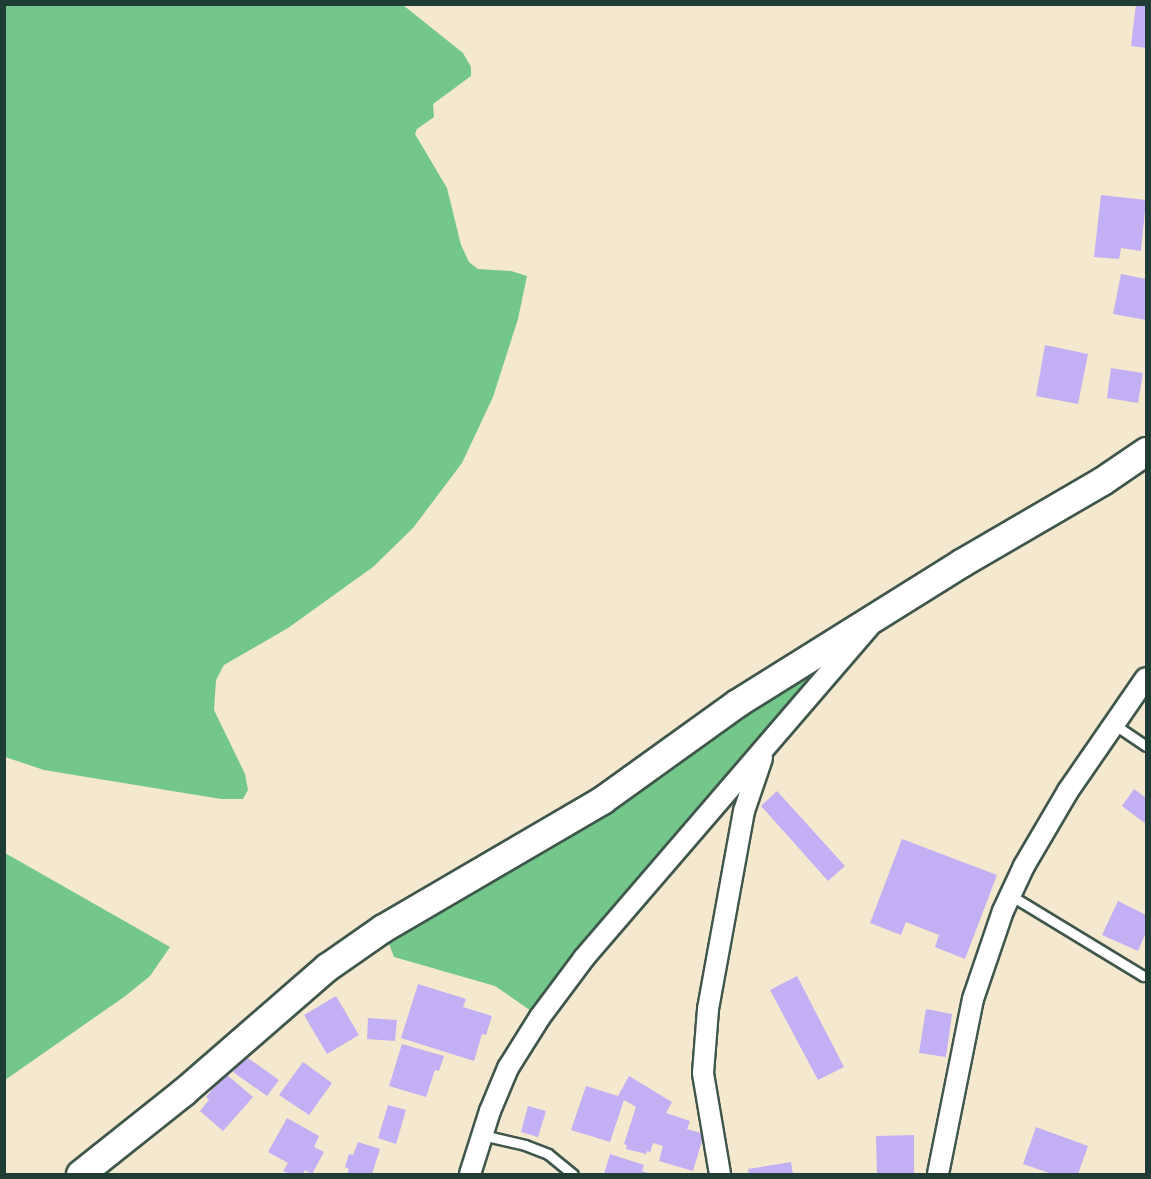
<!DOCTYPE html>
<html>
<head>
<meta charset="utf-8">
<style>
  body { margin:0 }
  #map { position:relative; width:1151px; height:1179px; overflow:hidden; background:#f4e8cf; font-family:"Playpen Sans",sans-serif }
  div>[style] { position:absolute }
  [style*='--x'] { left:calc(var(--x)*1px); top:calc(var(--y)*1px); width:calc(var(--w)*1px); rotate:calc(var(--a)*1deg) }
  .green>* { inset:0; background:#74c78a }
  .building>* { inset:0; background:#c3aff3 }
  .roads { filter:drop-shadow(2px 0 #3f574b) drop-shadow(-2px 0 #3f574b) drop-shadow(0 2px #3f574b) drop-shadow(0 -2px #3f574b) }
  .lane>* { height:9px; margin:-4.5px; padding:0 4.5px; transform-origin:4.5px; border-radius:4.5px; background:#fff }
  .street>* { height:20px; margin:-10px; padding:0 10px; transform-origin:10px; border-radius:10px; background:#fff }
  .secondary>* { height:27px; margin:-13.5px; padding:0 13.5px; transform-origin:13.5px; border-radius:13.5px; background:#fff }
  span { translate:-50% -50%; white-space:nowrap; text-align:center; line-height:1.15; -webkit-text-stroke:5px #fcf5e5; paint-order:stroke }
  .frame { position:absolute; inset:0; border:6px solid #1f3d34; pointer-events:none }
</style>
</head>
<body>
<div id="map">
  <div class="green">
    <i style="clip-path:polygon(5px 4px,403px 5px,463px 53px,471px 67px,471px 76px,433px 104px,434px 117px,417px 129px,415px 134px,447px 188px,461px 245px,469px 262px,478px 269px,511px 271px,527px 276px,518px 319px,493px 397px,462px 463px,413px 528px,373px 567px,288px 628px,224px 665px,216px 680px,214px 710px,245px 774px,248px 790px,243px 799px,221px 799px,44px 770px,5px 757px)"></i>
    <i style="clip-path:polygon(881px 613px,540px 1017px,495px 986px,394px 957px,383px 928px)"></i>
    <i style="clip-path:polygon(5px 853px,170px 947px,150px 976px,124px 997px,5px 1080px)"></i>
  </div>
  <div class="building">
    <i style="clip-path:polygon(1136px 4px,1146px 5px,1146px 48px,1131px 46px)"></i>
    <i style="clip-path:polygon(1101px 195px,1146px 200px,1141px 251px,1121px 248px,1119px 259px,1094px 257px)"></i>
    <i style="clip-path:polygon(1121px 274px,1146px 279px,1146px 320px,1113px 314px)"></i>
    <i style="clip-path:polygon(1045px 345px,1088px 354px,1078px 404px,1036px 396px)"></i>
    <i style="clip-path:polygon(1111px 368px,1143px 373px,1138px 403px,1107px 398px)"></i>
    <i style="clip-path:polygon(1134px 789px,1146px 798px,1146px 824px,1122px 806px)"></i>
    <i style="clip-path:polygon(777px 791px,845px 866px,828px 881px,761px 806px)"></i>
    <i style="clip-path:polygon(902px 839px,997px 875px,965px 959px,935px 947px,939px 935px,906px 922px,901px 935px,870px 923px)"></i>
    <i style="clip-path:polygon(1118px 901px,1146px 915px,1146px 932px,1138px 951px,1102px 935px)"></i>
    <i style="clip-path:polygon(797px 976px,844px 1067px,818px 1080px,770px 990px)"></i>
    <i style="clip-path:polygon(418px 984px,466px 999px,463px 1007px,492px 1016px,486px 1035px,482px 1034px,474px 1061px,401px 1038px)"></i>
    <i style="clip-path:polygon(336px 996px,359px 1035px,327px 1054px,304px 1015px)"></i>
    <i style="clip-path:polygon(926px 1009px,952px 1014px,946px 1057px,919px 1053px)"></i>
    <i style="clip-path:polygon(368px 1018px,397px 1020px,395px 1041px,367px 1039px)"></i>
    <i style="clip-path:polygon(402px 1044px,444px 1056px,439px 1071px,435px 1070px,426px 1097px,389px 1086px)"></i>
    <i style="clip-path:polygon(245px 1056px,279px 1080px,267px 1096px,233px 1072px)"></i>
    <i style="clip-path:polygon(303px 1062px,332px 1083px,309px 1115px,279px 1095px)"></i>
    <i style="clip-path:polygon(226px 1074px,253px 1097px,223px 1131px,200px 1111px,209px 1100px,206px 1097px)"></i>
    <i style="clip-path:polygon(629px 1076px,672px 1102px,666px 1113px,690px 1121px,687px 1129px,704px 1134px,693px 1171px,659px 1161px,663px 1146px,653px 1143px,650px 1152px,647px 1151px,646px 1154px,626px 1149px,627px 1145px,624px 1144px,636px 1107px,624px 1100px,610px 1142px,571px 1130px,586px 1086px,618px 1096px)"></i>
    <i style="clip-path:polygon(388px 1105px,406px 1110px,396px 1144px,378px 1138px)"></i>
    <i style="clip-path:polygon(528px 1106px,546px 1111px,538px 1137px,521px 1132px)"></i>
    <i style="clip-path:polygon(287px 1118px,319px 1136px,314px 1147px,324px 1152px,312px 1174px,305px 1170px,303px 1174px,290px 1174px,283px 1171px,288px 1163px,268px 1152px)"></i>
    <i style="clip-path:polygon(1036px 1127px,1088px 1146px,1078px 1174px,1052px 1174px,1023px 1164px)"></i>
    <i style="clip-path:polygon(914px 1135px,914px 1174px,877px 1174px,876px 1136px)"></i>
    <i style="clip-path:polygon(358px 1142px,380px 1149px,372px 1174px,347px 1174px,349px 1169px,345px 1167px,349px 1154px,353px 1155px)"></i>
    <i style="clip-path:polygon(610px 1154px,644px 1165px,642px 1171px,651px 1174px,604px 1174px)"></i>
    <i style="clip-path:polygon(791px 1162px,793px 1174px,749px 1174px,748px 1169px)"></i>
  </div>
  <div class="roads">
    <div class="lane">
      <i style="--x:1115;--y:725;--w:37;--a:34"></i>
      <i style="--x:1010;--y:895;--w:156;--a:31.3"></i>
      <i style="--x:482;--y:1135;--w:44;--a:13.1"></i>
      <i style="--x:525;--y:1145;--w:25;--a:21"></i>
      <i style="--x:548;--y:1154;--w:32;--a:39"></i>
    </div>
    <div class="street">
      <i style="--x:470;--y:1174;--w:66;--a:-72.4"></i>
      <i style="--x:490;--y:1111;--w:47;--a:-67.3"></i>
      <i style="--x:508;--y:1068;--w:60;--a:-57.9"></i>
      <i style="--x:540;--y:1017;--w:74;--a:-53.3"></i>
      <i style="--x:584;--y:958;--w:437;--a:-49.3"></i>
      <i style="--x:720;--y:1174;--w:102;--a:-99.6"></i>
      <i style="--x:703;--y:1073;--w:64;--a:-85.5"></i>
      <i style="--x:708;--y:1009;--w:201;--a:-79.7"></i>
      <i style="--x:744;--y:811;--w:56;--a:-71.2"></i>
      <i style="--x:938;--y:1174;--w:178;--a:-78.7"></i>
      <i style="--x:973;--y:999;--w:93;--a:-71.2"></i>
      <i style="--x:1003;--y:911;--w:50;--a:-65"></i>
      <i style="--x:1024;--y:866;--w:87;--a:-59.6"></i>
      <i style="--x:1068;--y:791;--w:137;--a:-55.4"></i>
    </div>
    <div class="secondary">
      <i style="--x:80;--y:1174;--w:132;--a:-38.5"></i>
      <i style="--x:183;--y:1092;--w:191;--a:-41"></i>
      <i style="--x:327;--y:967;--w:68;--a:-34.9"></i>
      <i style="--x:383;--y:928;--w:254;--a:-30.3"></i>
      <i style="--x:602;--y:800;--w:166;--a:-35.7"></i>
      <i style="--x:737;--y:703;--w:264;--a:-32"></i>
      <i style="--x:961;--y:563;--w:163;--a:-30.2"></i>
      <i style="--x:1102;--y:481;--w:53;--a:-34.3"></i>
    </div>
  </div>
  <div class="frame"></div>
</div>
</body>
</html>
